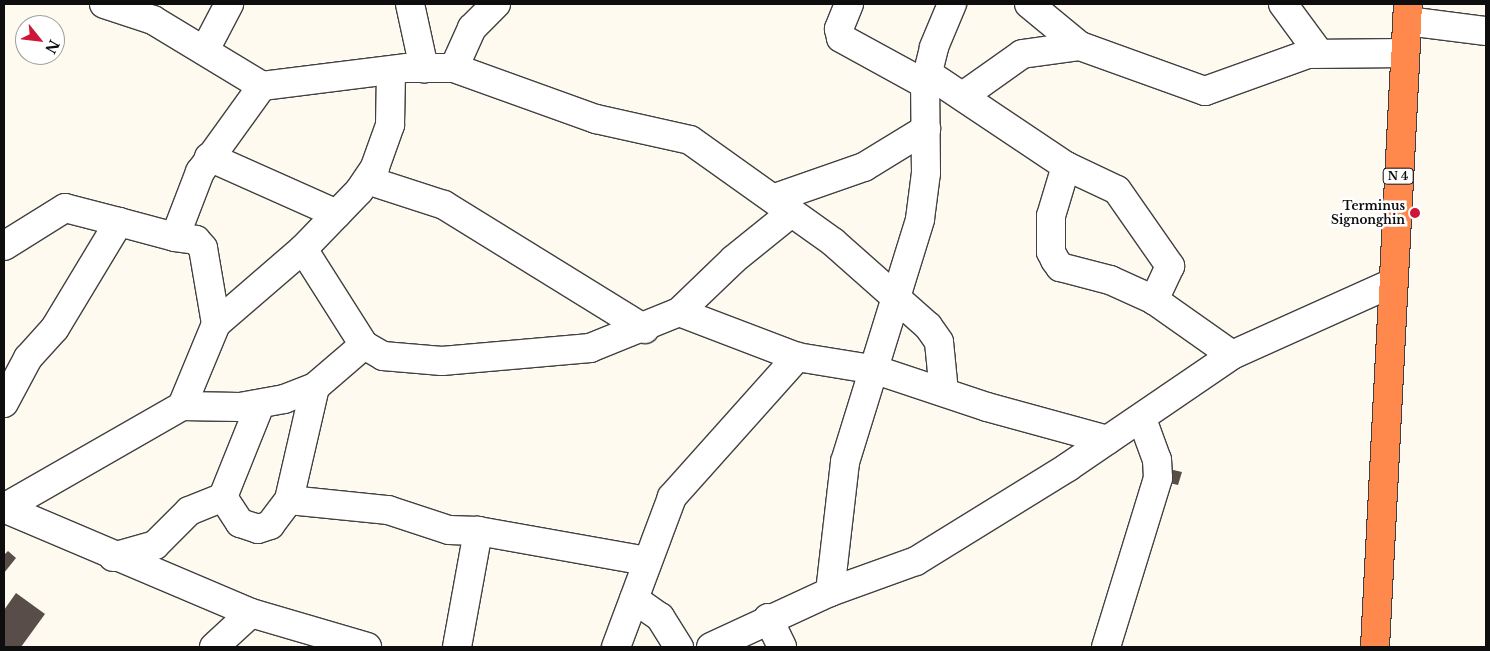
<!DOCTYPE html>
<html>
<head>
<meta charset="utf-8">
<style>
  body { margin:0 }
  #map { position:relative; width:1490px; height:651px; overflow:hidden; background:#fffaef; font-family:"Libre Baskerville",serif }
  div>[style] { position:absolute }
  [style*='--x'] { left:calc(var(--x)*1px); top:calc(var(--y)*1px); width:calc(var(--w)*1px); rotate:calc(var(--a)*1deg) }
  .building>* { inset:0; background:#584d49 }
  .roads { filter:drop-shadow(1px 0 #414141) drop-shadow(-1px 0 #414141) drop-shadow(0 1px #414141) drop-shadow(0 -1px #414141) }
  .minor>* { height:28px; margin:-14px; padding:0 14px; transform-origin:14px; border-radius:14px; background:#fff }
  .highway>* { height:28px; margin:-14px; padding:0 14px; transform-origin:14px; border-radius:14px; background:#ff884d }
  .dots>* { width:14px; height:14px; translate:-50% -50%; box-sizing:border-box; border:2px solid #fff; border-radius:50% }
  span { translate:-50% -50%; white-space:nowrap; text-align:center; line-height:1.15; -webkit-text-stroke:5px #fff; paint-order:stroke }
  .shield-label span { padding:1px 4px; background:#fff; border:1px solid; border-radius:4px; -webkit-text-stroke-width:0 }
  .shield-label { font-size:11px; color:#0e0e0e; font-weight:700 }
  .poi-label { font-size:12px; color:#0e0e0e; font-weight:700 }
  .right { translate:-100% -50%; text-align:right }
  .frame { position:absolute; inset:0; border:5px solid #0e0e0e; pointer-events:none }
  .north { position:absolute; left:15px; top:15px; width:50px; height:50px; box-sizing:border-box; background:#fff; border:1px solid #9f9f9f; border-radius:50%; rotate:119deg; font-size:14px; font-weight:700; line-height:20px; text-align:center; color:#0e0e0e }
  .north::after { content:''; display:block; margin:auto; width:18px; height:22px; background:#ce1636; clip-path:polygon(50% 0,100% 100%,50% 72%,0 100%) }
</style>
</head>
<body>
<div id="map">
  <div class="building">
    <i style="clip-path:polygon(1169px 469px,1182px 472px,1178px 485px,1165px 482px)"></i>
    <i style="clip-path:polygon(8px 551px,16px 558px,4px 573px,4px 555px)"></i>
    <i style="clip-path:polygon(16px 593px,45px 614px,21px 647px,4px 647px,4px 610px)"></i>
  </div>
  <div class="roads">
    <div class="minor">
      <i style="--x:104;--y:4;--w:52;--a:18.1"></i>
      <i style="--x:153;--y:20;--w:127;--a:31.2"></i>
      <i style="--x:262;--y:86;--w:146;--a:-7.1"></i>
      <i style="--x:407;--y:68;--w:47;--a:0"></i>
      <i style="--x:454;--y:68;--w:151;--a:19.8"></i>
      <i style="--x:596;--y:119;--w:96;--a:12.6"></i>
      <i style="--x:690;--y:140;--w:176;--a:35.5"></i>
      <i style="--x:833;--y:242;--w:127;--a:41.5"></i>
      <i style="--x:928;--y:326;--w:19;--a:55"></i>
      <i style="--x:939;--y:342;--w:50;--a:84.3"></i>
      <i style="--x:410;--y:4;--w:66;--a:77.7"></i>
      <i style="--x:849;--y:4;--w:27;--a:112"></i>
      <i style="--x:839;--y:29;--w:9;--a:77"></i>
      <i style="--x:841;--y:38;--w:96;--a:28.7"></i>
      <i style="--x:1029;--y:4;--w:66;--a:39.5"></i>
      <i style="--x:1080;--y:46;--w:133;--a:19.8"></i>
      <i style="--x:1205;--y:91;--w:109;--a:-19.8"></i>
      <i style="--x:1308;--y:54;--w:97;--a:-0.6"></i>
      <i style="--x:1283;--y:4;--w:61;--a:53.7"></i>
      <i style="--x:1407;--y:21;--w:80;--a:7.2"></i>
      <i style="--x:206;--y:48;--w:50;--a:-62.4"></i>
      <i style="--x:454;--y:68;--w:44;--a:-65.8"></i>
      <i style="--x:472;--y:28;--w:34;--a:-45"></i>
      <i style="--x:927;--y:73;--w:167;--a:33.8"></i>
      <i style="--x:1066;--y:166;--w:56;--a:25.2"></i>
      <i style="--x:1117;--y:190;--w:93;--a:55.1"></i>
      <i style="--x:1170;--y:266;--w:38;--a:115"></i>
      <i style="--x:1154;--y:300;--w:95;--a:35.2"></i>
      <i style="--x:963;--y:96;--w:72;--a:-35.4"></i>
      <i style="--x:1022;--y:54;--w:59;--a:-7.9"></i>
      <i style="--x:209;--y:157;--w:140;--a:24"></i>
      <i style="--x:1066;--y:166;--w:52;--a:106.7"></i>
      <i style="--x:1051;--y:216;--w:36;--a:90"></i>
      <i style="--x:1051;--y:252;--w:9;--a:63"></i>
      <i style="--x:1055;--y:260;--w:9;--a:54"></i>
      <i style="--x:1060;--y:267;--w:52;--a:14.6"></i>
      <i style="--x:1110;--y:280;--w:48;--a:24.4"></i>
      <i style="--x:367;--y:180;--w:81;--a:18"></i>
      <i style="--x:444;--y:205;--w:236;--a:31.7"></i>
      <i style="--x:775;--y:198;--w:94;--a:-19.2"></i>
      <i style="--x:864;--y:167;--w:73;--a:-31.5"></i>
      <i style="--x:4;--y:246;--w:72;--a:-31.9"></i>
      <i style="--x:65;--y:208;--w:56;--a:14.5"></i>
      <i style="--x:303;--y:249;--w:114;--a:57.6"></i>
      <i style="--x:679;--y:312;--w:126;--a:20.9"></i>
      <i style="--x:797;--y:357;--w:80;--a:9.3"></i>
      <i style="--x:876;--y:370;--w:117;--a:18.4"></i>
      <i style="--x:987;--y:407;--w:125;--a:15.3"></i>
      <i style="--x:216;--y:324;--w:115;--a:-40.8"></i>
      <i style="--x:303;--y:249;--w:81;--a:-46"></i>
      <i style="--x:359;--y:191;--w:29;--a:-56"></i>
      <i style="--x:375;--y:167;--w:45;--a:-70.3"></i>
      <i style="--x:390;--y:125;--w:54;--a:-88.9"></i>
      <i style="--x:315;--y:387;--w:116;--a:103"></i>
      <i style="--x:289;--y:500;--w:100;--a:5.8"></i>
      <i style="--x:388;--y:510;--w:64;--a:18.2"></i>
      <i style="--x:449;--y:530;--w:29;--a:2"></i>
      <i style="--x:4;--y:403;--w:51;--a:-61.9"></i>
      <i style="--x:28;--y:358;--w:40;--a:-48"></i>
      <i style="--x:55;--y:328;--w:124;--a:-58.9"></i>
      <i style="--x:119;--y:222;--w:58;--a:15"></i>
      <i style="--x:182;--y:406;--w:58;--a:1"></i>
      <i style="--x:240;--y:407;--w:45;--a:-10.3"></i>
      <i style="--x:284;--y:399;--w:33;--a:-21"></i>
      <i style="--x:315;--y:387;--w:65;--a:-40.6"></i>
      <i style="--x:364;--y:345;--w:22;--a:30"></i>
      <i style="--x:383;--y:356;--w:59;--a:4.8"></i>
      <i style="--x:442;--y:361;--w:149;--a:-5"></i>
      <i style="--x:590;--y:348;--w:96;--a:-22"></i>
      <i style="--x:679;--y:312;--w:76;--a:-43.9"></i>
      <i style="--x:734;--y:259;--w:73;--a:-38.9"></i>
      <i style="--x:223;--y:497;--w:31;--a:57"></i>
      <i style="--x:240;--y:523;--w:19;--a:18"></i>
      <i style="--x:258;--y:529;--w:13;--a:-18"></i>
      <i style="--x:270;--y:525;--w:31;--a:-53"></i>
      <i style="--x:4;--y:508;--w:205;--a:-29.8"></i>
      <i style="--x:182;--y:406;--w:89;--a:-67.5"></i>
      <i style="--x:216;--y:324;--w:77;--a:-99.7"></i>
      <i style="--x:203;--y:248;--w:11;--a:-131"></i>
      <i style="--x:196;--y:240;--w:21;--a:-172"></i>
      <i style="--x:175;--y:237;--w:70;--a:-69"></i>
      <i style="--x:200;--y:172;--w:106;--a:-54.2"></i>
      <i style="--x:6;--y:509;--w:266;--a:23"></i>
      <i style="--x:251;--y:613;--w:121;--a:16.3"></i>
      <i style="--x:113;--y:557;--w:44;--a:-15.9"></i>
      <i style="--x:155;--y:545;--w:48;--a:-45"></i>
      <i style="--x:189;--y:511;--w:37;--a:-22"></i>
      <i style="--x:223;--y:497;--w:99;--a:-68.1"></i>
      <i style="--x:830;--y:592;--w:131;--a:-83.4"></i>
      <i style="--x:845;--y:462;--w:254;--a:-72.8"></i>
      <i style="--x:920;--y:219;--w:46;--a:-82.6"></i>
      <i style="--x:926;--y:173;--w:89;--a:-90.6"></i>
      <i style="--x:925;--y:84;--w:38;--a:-76"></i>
      <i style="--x:934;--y:47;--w:47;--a:-67.3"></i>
      <i style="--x:634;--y:599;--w:32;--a:35"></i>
      <i style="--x:660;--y:617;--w:36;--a:58"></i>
      <i style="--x:768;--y:618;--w:32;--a:64"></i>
      <i style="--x:214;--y:647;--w:50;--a:-42.6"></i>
      <i style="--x:457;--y:647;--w:118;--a:-79.7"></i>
      <i style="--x:478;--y:531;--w:172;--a:10.1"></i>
      <i style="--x:616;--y:647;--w:160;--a:-69.5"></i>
      <i style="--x:672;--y:497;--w:188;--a:-48.2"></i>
      <i style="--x:711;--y:647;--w:131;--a:-24.8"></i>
      <i style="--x:830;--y:592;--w:91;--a:-19.8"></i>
      <i style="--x:916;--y:561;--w:179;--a:-31.7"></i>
      <i style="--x:1068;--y:467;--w:199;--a:-34.3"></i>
      <i style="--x:1232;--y:355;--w:175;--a:-24.2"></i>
      <i style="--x:1106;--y:647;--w:177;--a:-72.9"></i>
      <i style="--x:1158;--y:478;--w:18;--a:-93"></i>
      <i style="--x:1157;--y:460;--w:44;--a:-110.1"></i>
    </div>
    <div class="highway">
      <i style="--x:1375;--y:647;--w:644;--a:-87.06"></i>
    </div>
  </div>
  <div class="dots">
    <i style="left:1415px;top:213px;background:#ce1636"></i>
  </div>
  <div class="shield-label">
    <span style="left:1398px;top:176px">N 4</span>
  </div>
  <div class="poi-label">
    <span class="right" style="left:1405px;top:213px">Terminus<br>Signonghin</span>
  </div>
  <div class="frame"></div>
  <div class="north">N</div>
</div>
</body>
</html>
